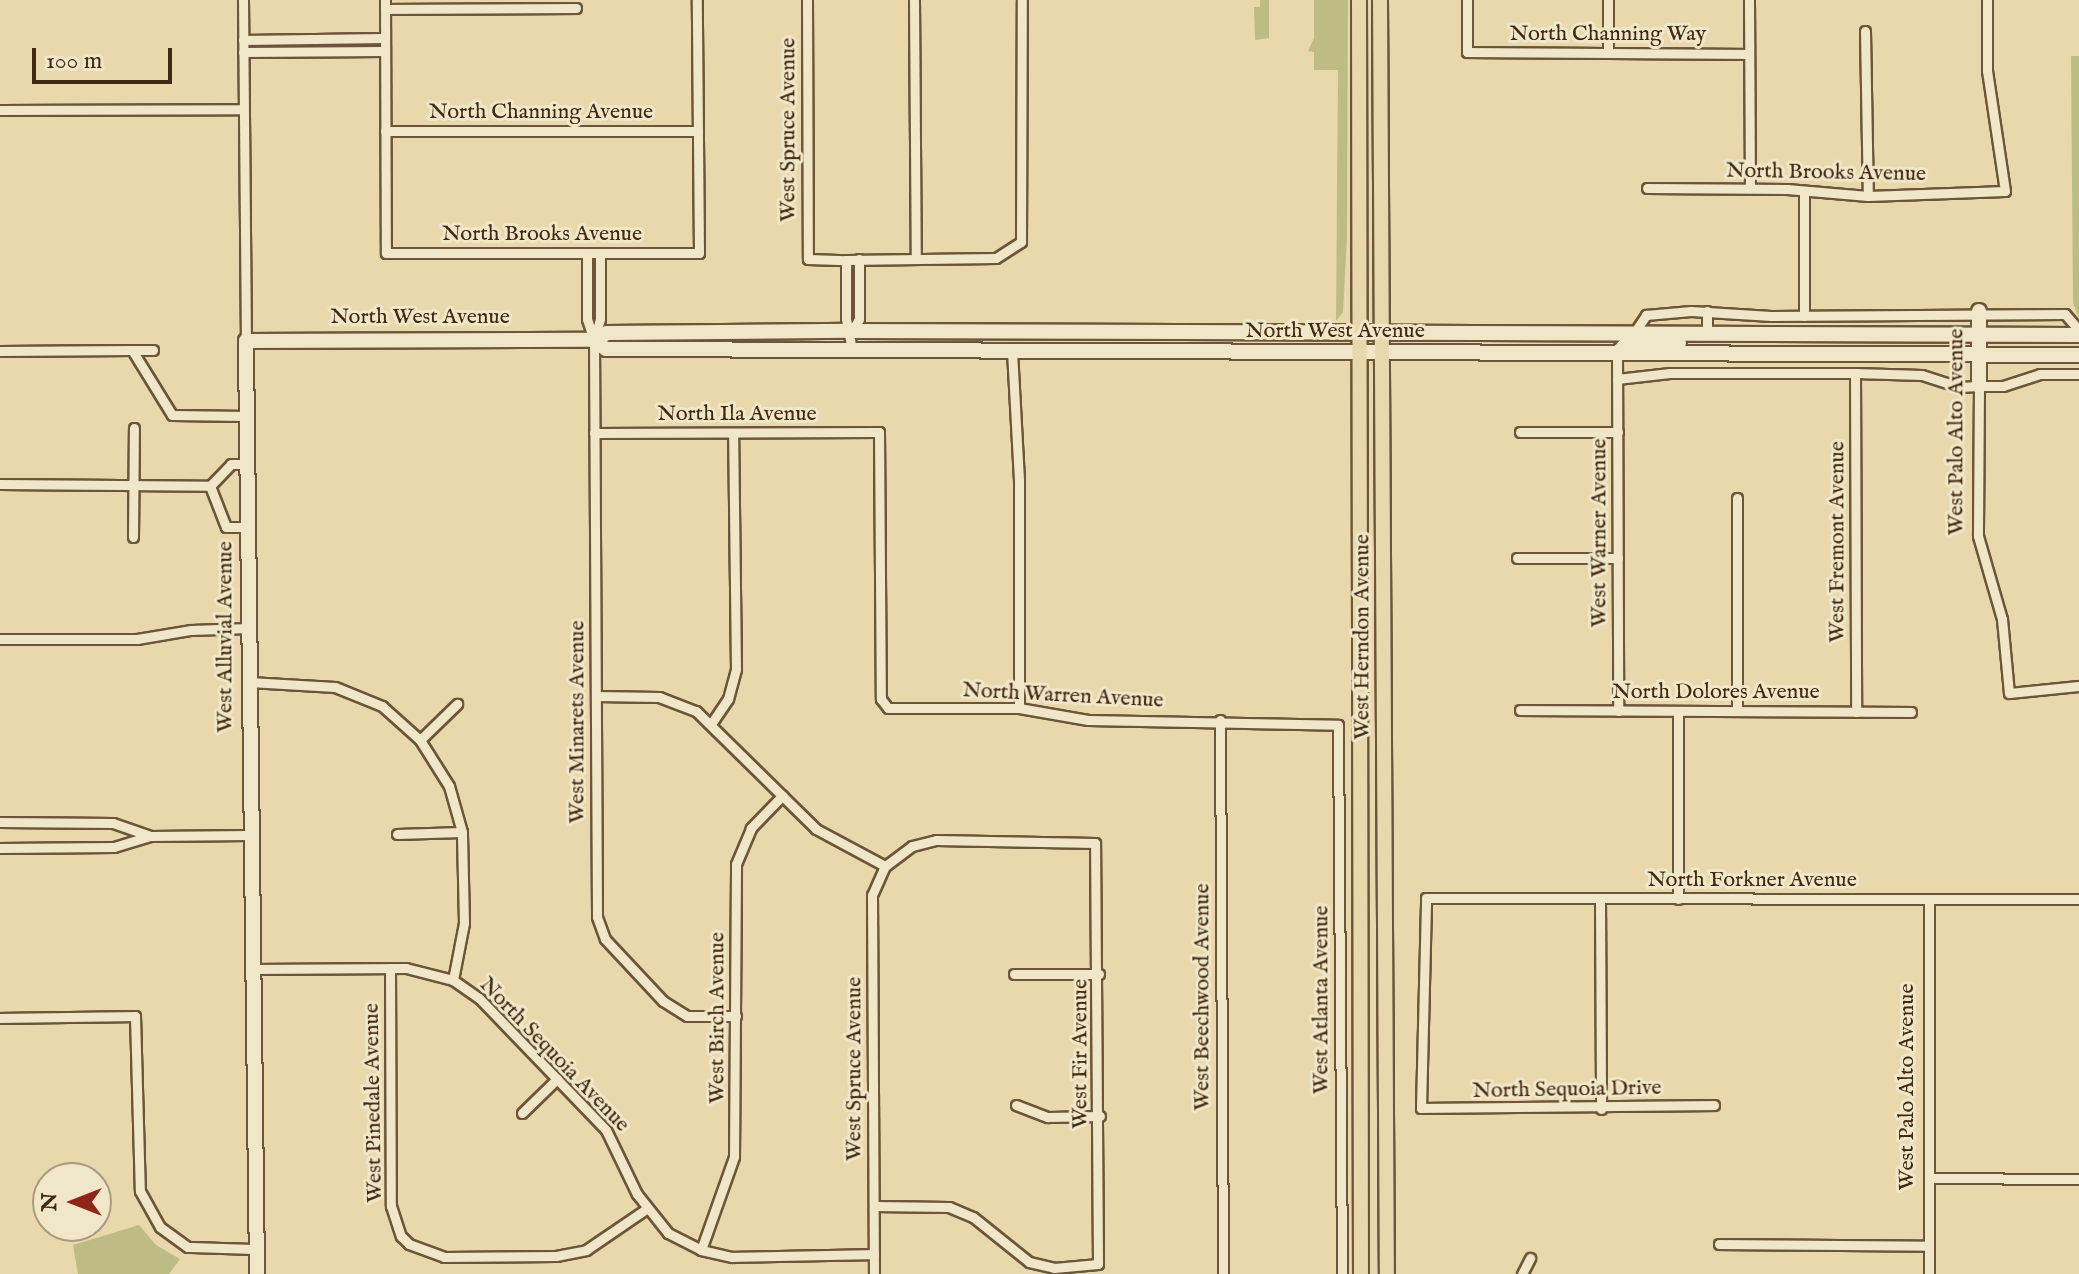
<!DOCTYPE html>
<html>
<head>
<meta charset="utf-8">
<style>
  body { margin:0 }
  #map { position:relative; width:2079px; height:1274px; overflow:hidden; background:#e8d8ab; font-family:"IM FELL English",serif }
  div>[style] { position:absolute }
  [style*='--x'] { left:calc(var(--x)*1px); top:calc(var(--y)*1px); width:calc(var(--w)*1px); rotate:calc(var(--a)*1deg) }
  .green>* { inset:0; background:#bdbc84 }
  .roads { filter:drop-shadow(2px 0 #6c5538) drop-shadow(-2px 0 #6c5538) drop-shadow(0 2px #6c5538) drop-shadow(0 -2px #6c5538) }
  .street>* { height:9px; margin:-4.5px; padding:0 4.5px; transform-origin:4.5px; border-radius:4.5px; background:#f0e6c8 }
  .secondary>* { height:14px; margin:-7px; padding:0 7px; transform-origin:7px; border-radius:7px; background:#f0e6c8 }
  .primary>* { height:14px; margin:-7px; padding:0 7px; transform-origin:7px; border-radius:7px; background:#e8d8ab }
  span { translate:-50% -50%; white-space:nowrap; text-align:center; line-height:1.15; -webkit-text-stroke:6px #f0e6c8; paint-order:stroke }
  .street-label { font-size:22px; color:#422911 }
  .north { position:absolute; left:32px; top:1162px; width:80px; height:80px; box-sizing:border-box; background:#f0e6c8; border:2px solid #aa9a7f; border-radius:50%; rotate:270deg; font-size:22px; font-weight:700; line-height:32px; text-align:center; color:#422911 }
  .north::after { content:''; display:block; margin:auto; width:28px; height:36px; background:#8f2418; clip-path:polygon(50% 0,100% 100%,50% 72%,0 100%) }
  .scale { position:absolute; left:32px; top:48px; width:140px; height:36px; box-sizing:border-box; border:4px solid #422911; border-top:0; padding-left:10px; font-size:24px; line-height:28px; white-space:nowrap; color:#422911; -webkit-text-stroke:6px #f0e6c8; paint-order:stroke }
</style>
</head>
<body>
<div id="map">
  <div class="green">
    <i style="clip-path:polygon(1260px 0,1269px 0,1269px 38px,1255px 40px,1254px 7px,1260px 7px)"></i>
    <i style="clip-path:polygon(1314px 0,1348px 0,1347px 237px,1343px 312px,1336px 321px,1338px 70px,1314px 70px,1314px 52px,1308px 51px,1314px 38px)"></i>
    <i style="clip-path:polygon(2071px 56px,2079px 56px,2079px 318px,2073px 303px)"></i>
    <i style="clip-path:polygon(139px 1225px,156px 1245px,180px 1259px,169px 1274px,78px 1274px,73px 1245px)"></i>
  </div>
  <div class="roads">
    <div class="street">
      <i style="--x:243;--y:0;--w:341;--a:89.5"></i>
      <i style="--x:385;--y:0;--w:253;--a:89.8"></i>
      <i style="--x:386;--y:253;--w:313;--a:0"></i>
      <i style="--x:699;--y:253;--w:253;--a:-90.5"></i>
      <i style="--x:807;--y:0;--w:259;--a:89.8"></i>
      <i style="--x:808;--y:259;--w:38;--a:2"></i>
      <i style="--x:846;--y:260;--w:150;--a:-0.8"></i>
      <i style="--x:996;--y:258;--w:30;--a:-33"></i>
      <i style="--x:1021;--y:242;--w:242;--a:-89.8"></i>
      <i style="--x:914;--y:0;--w:259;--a:89.6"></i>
      <i style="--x:1467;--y:0;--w:52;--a:90"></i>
      <i style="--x:1467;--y:52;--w:282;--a:0.4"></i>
      <i style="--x:1608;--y:0;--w:53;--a:90"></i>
      <i style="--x:1749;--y:0;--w:188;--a:89.7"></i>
      <i style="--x:385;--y:9;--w:191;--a:-0.3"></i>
      <i style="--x:1865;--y:31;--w:165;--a:89"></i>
      <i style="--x:243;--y:40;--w:141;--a:-0.8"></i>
      <i style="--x:243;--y:52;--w:141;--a:-0.4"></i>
      <i style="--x:0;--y:110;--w:243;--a:-0.2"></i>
      <i style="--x:385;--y:131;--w:313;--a:0"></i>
      <i style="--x:1647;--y:188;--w:140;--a:0.4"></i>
      <i style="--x:1787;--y:189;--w:81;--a:4.9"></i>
      <i style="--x:1868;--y:196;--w:137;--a:-2.1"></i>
      <i style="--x:2005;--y:191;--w:121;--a:-98.5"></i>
      <i style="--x:1987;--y:71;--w:71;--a:-90"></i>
      <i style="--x:587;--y:253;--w:66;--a:90"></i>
      <i style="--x:587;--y:319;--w:22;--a:72"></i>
      <i style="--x:600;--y:253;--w:66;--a:90"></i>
      <i style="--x:600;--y:319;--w:22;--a:106"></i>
      <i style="--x:594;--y:340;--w:577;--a:89.7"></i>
      <i style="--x:597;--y:917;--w:23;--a:70"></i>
      <i style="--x:605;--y:939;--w:85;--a:46.9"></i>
      <i style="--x:663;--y:1001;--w:28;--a:32"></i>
      <i style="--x:687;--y:1016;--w:49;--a:0"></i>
      <i style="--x:846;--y:260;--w:59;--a:90"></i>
      <i style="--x:846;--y:319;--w:31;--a:79"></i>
      <i style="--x:1804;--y:316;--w:125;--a:-90"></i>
      <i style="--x:852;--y:331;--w:14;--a:-60"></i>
      <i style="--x:859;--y:319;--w:60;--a:-90"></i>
      <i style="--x:1634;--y:333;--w:22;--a:-56"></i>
      <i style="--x:1646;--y:315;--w:45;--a:-5.1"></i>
      <i style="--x:1691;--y:311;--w:80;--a:3.6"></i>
      <i style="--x:1771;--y:316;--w:294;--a:-0.4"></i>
      <i style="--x:2065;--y:314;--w:21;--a:49"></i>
      <i style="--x:1707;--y:334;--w:23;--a:-90"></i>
      <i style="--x:132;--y:350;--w:21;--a:0"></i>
      <i style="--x:0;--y:351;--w:132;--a:-0.4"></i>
      <i style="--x:132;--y:350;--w:76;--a:58.4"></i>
      <i style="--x:172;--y:415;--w:75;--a:0.8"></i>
      <i style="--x:1012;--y:351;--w:130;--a:86.9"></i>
      <i style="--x:1019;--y:481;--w:227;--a:90"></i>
      <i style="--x:1617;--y:354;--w:357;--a:89.8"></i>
      <i style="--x:1855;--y:373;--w:339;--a:89.8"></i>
      <i style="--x:1617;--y:379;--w:53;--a:-6.5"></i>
      <i style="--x:1670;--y:373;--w:185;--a:0"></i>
      <i style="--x:1855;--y:373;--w:67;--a:1.7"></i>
      <i style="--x:1922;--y:375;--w:39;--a:18"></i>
      <i style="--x:1959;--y:387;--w:20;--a:-3"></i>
      <i style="--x:1979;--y:386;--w:24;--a:0"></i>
      <i style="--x:2003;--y:386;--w:39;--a:-18"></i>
      <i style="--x:2040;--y:374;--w:39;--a:0"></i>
      <i style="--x:1979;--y:386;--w:150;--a:90.4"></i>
      <i style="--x:1978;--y:536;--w:86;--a:73.9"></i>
      <i style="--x:2002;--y:619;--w:74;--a:84.6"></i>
      <i style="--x:2009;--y:693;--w:70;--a:-5.7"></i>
      <i style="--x:1520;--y:432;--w:98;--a:0"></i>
      <i style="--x:594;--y:433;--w:285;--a:-0.2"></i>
      <i style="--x:879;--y:432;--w:267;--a:89.6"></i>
      <i style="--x:881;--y:699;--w:11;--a:52"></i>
      <i style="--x:888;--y:708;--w:131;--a:0"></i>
      <i style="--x:1019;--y:708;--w:70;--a:9.9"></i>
      <i style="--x:1088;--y:720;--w:250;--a:1.1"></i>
      <i style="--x:1338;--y:725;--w:549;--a:89.58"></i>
      <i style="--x:0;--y:484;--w:210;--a:0.5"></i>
      <i style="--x:210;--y:486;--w:44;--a:68.7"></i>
      <i style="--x:226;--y:527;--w:21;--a:0"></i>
      <i style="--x:210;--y:486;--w:30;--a:-46"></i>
      <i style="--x:231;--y:464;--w:16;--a:0"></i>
      <i style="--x:1737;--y:498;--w:212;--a:90"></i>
      <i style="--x:133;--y:537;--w:109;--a:-89.5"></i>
      <i style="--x:1517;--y:558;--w:101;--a:0"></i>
      <i style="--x:0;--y:639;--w:137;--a:0"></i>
      <i style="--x:137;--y:639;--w:55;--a:-9.5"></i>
      <i style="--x:191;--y:630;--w:57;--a:-2"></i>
      <i style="--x:249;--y:682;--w:86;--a:3.3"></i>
      <i style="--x:335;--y:687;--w:51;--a:22"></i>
      <i style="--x:382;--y:706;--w:51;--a:41.8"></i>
      <i style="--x:596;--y:696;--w:63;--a:0.9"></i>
      <i style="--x:659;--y:697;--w:40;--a:21"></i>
      <i style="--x:696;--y:711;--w:168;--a:44.5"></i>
      <i style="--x:816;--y:829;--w:78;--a:28.2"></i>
      <i style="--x:1520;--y:710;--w:391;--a:0.3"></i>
      <i style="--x:1678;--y:711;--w:188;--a:90"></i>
      <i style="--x:1220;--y:720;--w:554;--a:89.69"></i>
      <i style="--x:711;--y:724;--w:30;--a:-56"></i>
      <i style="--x:728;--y:699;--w:31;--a:-75"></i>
      <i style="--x:736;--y:669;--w:236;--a:-90.7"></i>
      <i style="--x:0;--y:822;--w:113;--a:0.5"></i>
      <i style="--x:113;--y:823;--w:39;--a:19"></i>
      <i style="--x:397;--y:834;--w:65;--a:-1.8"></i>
      <i style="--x:0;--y:848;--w:114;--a:-0.5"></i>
      <i style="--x:114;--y:847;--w:38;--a:-17"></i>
      <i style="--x:150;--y:836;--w:99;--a:-0.6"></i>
      <i style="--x:1600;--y:899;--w:210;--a:89.7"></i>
      <i style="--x:390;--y:968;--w:238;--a:89.8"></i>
      <i style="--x:391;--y:1206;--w:32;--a:72"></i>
      <i style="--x:401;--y:1236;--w:11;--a:45"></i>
      <i style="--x:409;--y:1244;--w:37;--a:20"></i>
      <i style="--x:444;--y:1257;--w:112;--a:-0.5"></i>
      <i style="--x:556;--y:1256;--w:31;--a:-11"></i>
      <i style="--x:586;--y:1250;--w:73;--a:-34.3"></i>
      <i style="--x:252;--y:969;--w:154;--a:-0.4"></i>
      <i style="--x:406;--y:968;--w:49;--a:14.3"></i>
      <i style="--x:453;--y:980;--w:32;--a:35"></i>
      <i style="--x:479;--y:998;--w:183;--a:46.1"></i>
      <i style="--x:606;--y:1130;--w:71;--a:64.2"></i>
      <i style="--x:637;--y:1194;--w:50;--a:51.5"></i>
      <i style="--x:668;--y:1233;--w:37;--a:27"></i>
      <i style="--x:701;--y:1250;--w:32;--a:13"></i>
      <i style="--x:732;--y:1257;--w:142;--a:-1.2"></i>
      <i style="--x:1014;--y:974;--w:85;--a:0"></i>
      <i style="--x:453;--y:980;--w:58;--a:-79.1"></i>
      <i style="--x:464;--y:923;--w:91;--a:-91.3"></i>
      <i style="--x:462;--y:832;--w:48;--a:-105.8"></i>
      <i style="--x:449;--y:786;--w:54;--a:-122.2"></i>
      <i style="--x:420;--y:740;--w:52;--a:-44.2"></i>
      <i style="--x:0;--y:1018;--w:135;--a:-0.8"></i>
      <i style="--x:135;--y:1016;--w:175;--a:88.4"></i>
      <i style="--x:140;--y:1191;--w:41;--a:60.9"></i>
      <i style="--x:160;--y:1227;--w:34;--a:36"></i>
      <i style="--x:188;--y:1247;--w:69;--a:1.7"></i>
      <i style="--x:1016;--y:1105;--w:34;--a:21"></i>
      <i style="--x:1048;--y:1117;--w:52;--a:-1.1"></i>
      <i style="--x:1714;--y:1105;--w:293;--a:179.4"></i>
      <i style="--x:1421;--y:1108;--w:210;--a:-88.6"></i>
      <i style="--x:1426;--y:898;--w:653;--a:0.09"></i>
      <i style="--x:522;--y:1113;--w:49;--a:-44.2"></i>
      <i style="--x:1930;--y:1178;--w:149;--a:0.4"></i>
      <i style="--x:874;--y:1206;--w:75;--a:0.8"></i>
      <i style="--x:949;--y:1207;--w:26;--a:23"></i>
      <i style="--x:973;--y:1217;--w:72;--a:38.8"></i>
      <i style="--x:1029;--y:1262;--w:26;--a:13"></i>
      <i style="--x:1054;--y:1268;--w:44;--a:-5.2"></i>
      <i style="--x:1098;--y:1264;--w:421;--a:-90.4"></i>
      <i style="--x:1095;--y:843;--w:159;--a:-178.9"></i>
      <i style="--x:936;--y:840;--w:25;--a:166"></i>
      <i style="--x:912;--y:846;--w:34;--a:143"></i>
      <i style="--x:885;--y:866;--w:32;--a:114"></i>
      <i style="--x:872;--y:895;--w:379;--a:89.7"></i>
      <i style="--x:1719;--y:1244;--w:210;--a:0.5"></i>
      <i style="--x:701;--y:1250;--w:99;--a:-70.5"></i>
      <i style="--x:734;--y:1157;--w:293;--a:-89.6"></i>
      <i style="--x:736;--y:864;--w:39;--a:-67"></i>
      <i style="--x:751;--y:828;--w:45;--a:-45.9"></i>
      <i style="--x:1522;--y:1274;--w:18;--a:-63"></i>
      <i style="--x:1929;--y:1274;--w:375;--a:-90"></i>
    </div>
    <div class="secondary">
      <i style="--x:1979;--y:311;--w:75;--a:90"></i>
      <i style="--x:594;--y:340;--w:15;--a:37"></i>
      <i style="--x:606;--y:349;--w:1473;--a:0.23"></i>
      <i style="--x:1617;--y:354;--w:13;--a:-48"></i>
      <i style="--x:1626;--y:344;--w:53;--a:-1.1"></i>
      <i style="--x:257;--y:1274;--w:933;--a:-90.68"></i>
      <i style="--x:246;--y:341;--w:348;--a:-0.2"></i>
      <i style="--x:594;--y:340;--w:15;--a:-28"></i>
      <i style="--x:607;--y:333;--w:245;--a:-0.5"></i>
      <i style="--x:852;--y:331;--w:1227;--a:0.19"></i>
    </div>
    <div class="primary">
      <i style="--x:1359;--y:0;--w:1274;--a:89.91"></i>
      <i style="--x:1380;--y:0;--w:1274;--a:89.69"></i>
    </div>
  </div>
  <div class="street-label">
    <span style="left:1608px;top:35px">North Channing Way</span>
    <span style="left:541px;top:113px">North Channing Avenue</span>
    <span style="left:789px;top:130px;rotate:-90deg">West Spruce Avenue</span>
    <span style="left:1826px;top:173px;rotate:1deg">North Brooks Avenue</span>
    <span style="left:542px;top:235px">North Brooks Avenue</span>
    <span style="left:420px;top:318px">North West Avenue</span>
    <span style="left:1335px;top:332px">North West Avenue</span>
    <span style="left:737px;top:415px">North Ila Avenue</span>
    <span style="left:1957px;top:432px;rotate:-90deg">West Palo Alto Avenue</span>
    <span style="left:1600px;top:533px;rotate:-90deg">West Warner Avenue</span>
    <span style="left:1838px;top:542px;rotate:-90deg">West Fremont Avenue</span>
    <span style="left:226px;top:637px;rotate:-90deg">West Alluvial Avenue</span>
    <span style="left:1363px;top:637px;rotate:-90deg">West Herndon Avenue</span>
    <span style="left:1716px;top:693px">North Dolores Avenue</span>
    <span style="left:1063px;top:696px;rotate:3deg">North Warren Avenue</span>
    <span style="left:578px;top:722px;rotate:-90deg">West Minarets Avenue</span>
    <span style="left:1752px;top:881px">North Forkner Avenue</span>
    <span style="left:1203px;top:997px;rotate:-90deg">West Beechwood Avenue</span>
    <span style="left:1322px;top:1000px;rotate:-90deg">West Atlanta Avenue</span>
    <span style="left:718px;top:1018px;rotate:-90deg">West Birch Avenue</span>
    <span style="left:1081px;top:1054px;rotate:-90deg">West Fir Avenue</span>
    <span style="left:554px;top:1055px;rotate:46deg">North Sequoia Avenue</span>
    <span style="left:855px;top:1069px;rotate:-90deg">West Spruce Avenue</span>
    <span style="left:1908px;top:1087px;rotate:-90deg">West Palo Alto Avenue</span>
    <span style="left:1567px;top:1090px;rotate:-1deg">North Sequoia Drive</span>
    <span style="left:374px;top:1103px;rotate:-91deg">West Pinedale Avenue</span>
  </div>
  <div class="north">N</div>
  <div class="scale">100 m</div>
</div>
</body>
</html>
